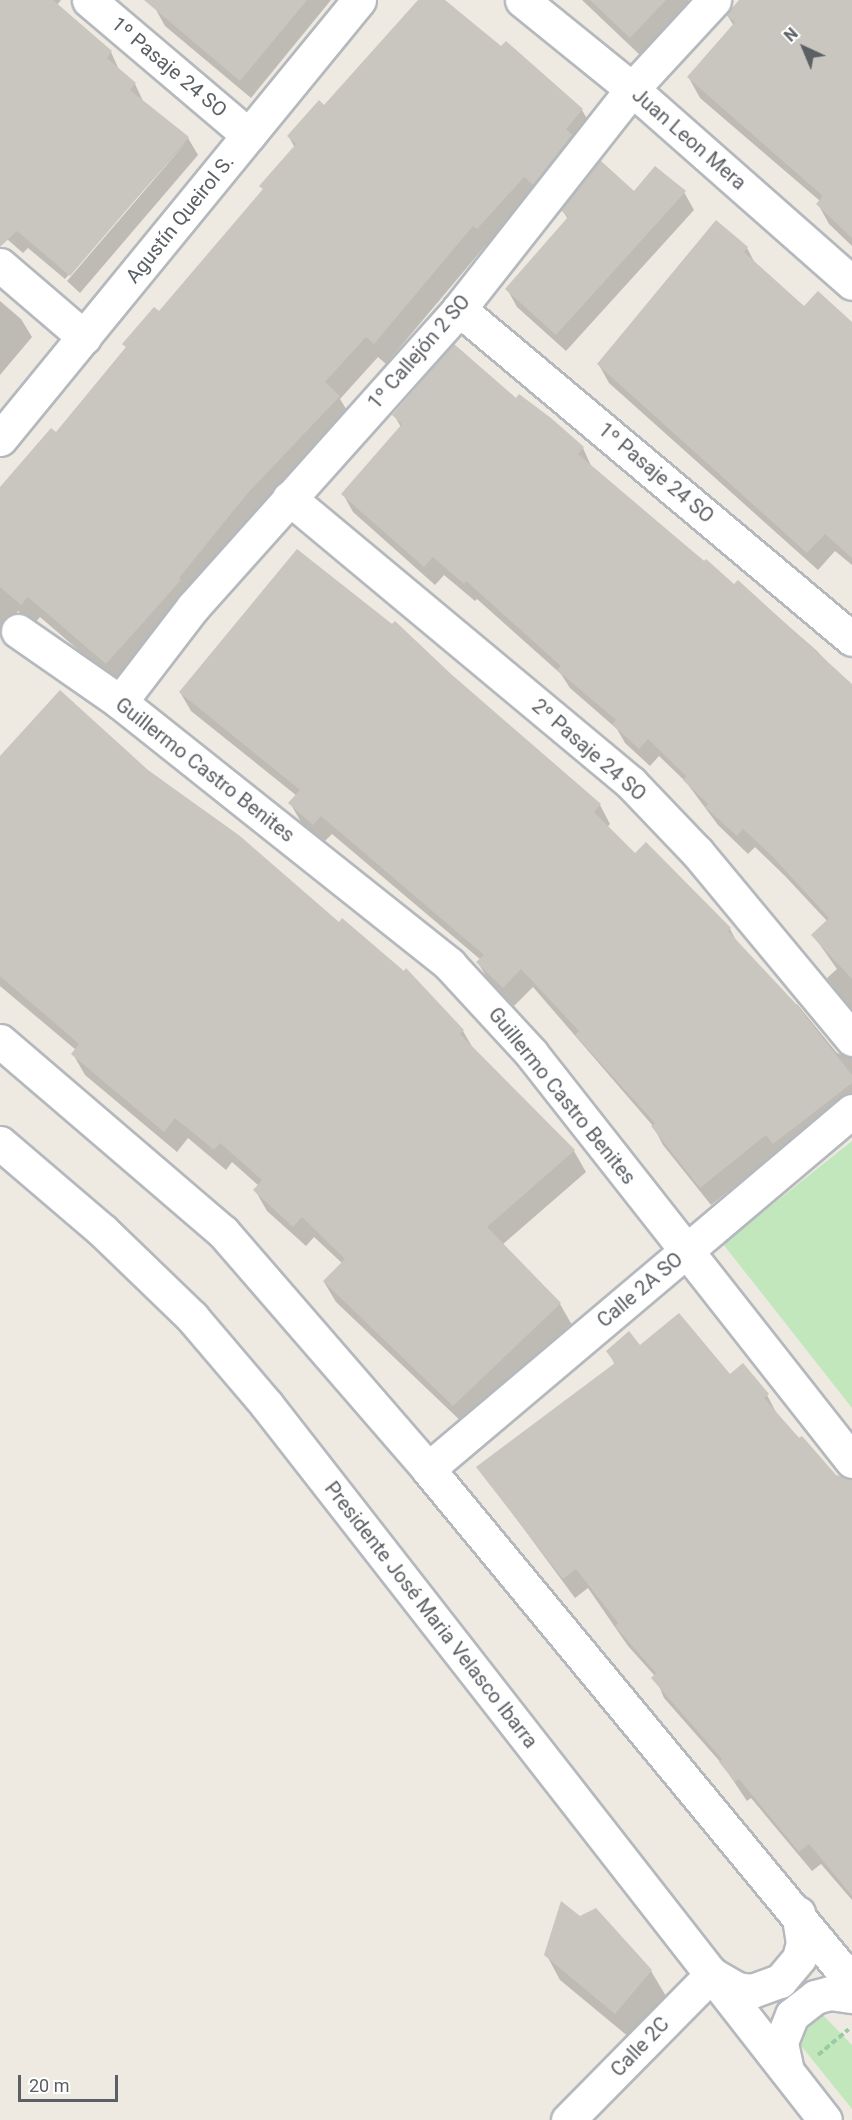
<!DOCTYPE html>
<html>
<head>
<meta charset="utf-8">
<style>
  body { margin:0 }
  #map { position:relative; width:852px; height:2120px; overflow:hidden; background:#eeeae2; font-family:Roboto,sans-serif }
  div>[style] { position:absolute }
  [style*='--x'] { left:calc(var(--x)*1px); top:calc(var(--y)*1px); width:calc(var(--w)*1px); rotate:calc(var(--a)*1deg) }
  .green>* { inset:0; background:#c2e7bd }
  .shadow>* { inset:0; background:#0003 }
  .building>* { inset:0; background:#c9c5bf }
  .path>* { height:4px; margin-top:-2px; transform-origin:0; background:repeating-linear-gradient(90deg,#98cba1 0 6px,transparent 0 9px) }
  .roads { filter:drop-shadow(2px 0 #b5b9be) drop-shadow(-2px 0 #b5b9be) drop-shadow(0 2px #b5b9be) drop-shadow(0 -2px #b5b9be) }
  .minor>* { height:33px; margin:-16.5px; padding:0 16.5px; transform-origin:16.5px; border-radius:16.5px; background:#fff }
  .secondary>* { height:33px; margin:-16.5px; padding:0 16.5px; transform-origin:16.5px; border-radius:16.5px; background:#fff }
  span { translate:-50% -50%; white-space:nowrap; text-align:center; line-height:1.15; -webkit-text-stroke:4.5px #fff; paint-order:stroke }
  .street-label { font-size:20px; color:#5b6064 }
  .north { position:absolute; left:774px; top:18px; width:60px; height:60px; -webkit-text-stroke:4px #fff; paint-order:stroke; rotate:316deg; font-size:16px; font-weight:700; line-height:24px; text-align:center; color:#5b6064 }
  .north::after { content:''; display:block; margin:auto; width:21px; height:27px; background:#5b6064; clip-path:polygon(50% 0,100% 100%,50% 72%,0 100%) }
  .scale { position:absolute; left:18px; top:2075px; width:100px; height:27px; box-sizing:border-box; border:3px solid #5b6064; border-top:0; padding-left:8px; font-size:18px; line-height:21px; white-space:nowrap; color:#5b6064; -webkit-text-stroke:4px #fff; paint-order:stroke }
</style>
</head>
<body>
<div id="map">
  <div class="green">
    <i style="clip-path:polygon(852px 1141px,852px 1408px,723px 1244px)"></i>
    <i style="clip-path:polygon(823px 2015px,852px 2045px,852px 2109px,798px 2042px,802px 2023px)"></i>
  </div>
  <div class="shadow">
    <i style="clip-path:polygon(0 0,61px 0,57px 5px,111px 52px,120px 72px,135px 84px,144px 103px,188px 138px,198px 155px,80px 293px,67px 281px,187px 141px,65px 279px,28px 248px,23px 253px,0 233px)"></i>
    <i style="clip-path:polygon(162px 0,331px 0,251px 98px,165px 26px,155px 8px)"></i>
    <i style="clip-path:polygon(419px 0,442px 0,501px 48px,506px 43px,582px 110px,594px 131px,489px 249px,485px 246px,386px 364px,378px 357px,340px 399px,351px 417px,118px 684px,40px 617px,34px 624px,18px 611px,0 632px,0 490px,56px 434px,127px 349px,124px 344px,159px 313px,264px 190px,261px 186px,295px 148px,289px 137px,324px 107px)"></i>
    <i style="clip-path:polygon(582px 0,688px 0,689px 7px,642px 57px)"></i>
    <i style="clip-path:polygon(741px 0,852px 0,852px 246px,829px 224px,818px 204px,820px 201px,700px 98px,689px 78px,734px 26px,727px 15px)"></i>
    <i style="clip-path:polygon(684px 192px,694px 210px,566px 351px,517px 307px,507px 289px,568px 219px,562px 210px,634px 193px)"></i>
    <i style="clip-path:polygon(747px 248px,757px 267px,804px 308px,852px 325px,852px 565px,835px 551px,818px 570px,609px 383px,599px 365px)"></i>
    <i style="clip-path:polygon(0 301px,21px 319px,32px 337px,0 375px)"></i>
    <i style="clip-path:polygon(516px 400px,583px 448px,592px 468px,734px 586px,738px 582px,817px 651px,852px 688px,852px 1013px,827px 978px,837px 969px,813px 935px,828px 922px,784px 875px,755px 847px,748px 854px,718px 825px,686px 782px,659px 756px,650px 766px,625px 743px,617px 729px,570px 688px,561px 674px,477px 599px,475px 601px,444px 575px,435px 585px,353px 512px,343px 494px,401px 427px,394px 415px)"></i>
    <i style="clip-path:polygon(450px 676px,600px 805px,610px 824px,607px 827px,635px 855px,730px 929px,739px 946px,794px 1007px,797px 1004px,837px 1053px,852px 1058px,852px 1109px,785px 1162px,777px 1152px,711px 1205px,663px 1145px,653px 1126px,533px 987px,514px 1006px,489px 981px,478px 963px,481px 960px,332px 834px,324px 842px,301px 822px,290px 803px,297px 796px,191px 711px,180px 692px)"></i>
    <i style="clip-path:polygon(0 759px,147px 771px,339px 924px,404px 973px,406px 970px,463px 1031px,474px 1050px,574px 1151px,586px 1172px,502px 1245px,560px 1304px,572px 1325px,466px 1426px,336px 1302px,324px 1282px,343px 1264px,314px 1237px,306px 1246px,267px 1211px,255px 1190px,259px 1186px,232px 1162px,226px 1170px,188px 1138px,177px 1152px,85px 1075px,73px 1054px,76px 1050px,0 986px)"></i>
    <i style="clip-path:polygon(640px 1347px,729px 1377px,767px 1395px,778px 1416px,835px 1476px,852px 1484px,852px 1900px,821px 1864px,812px 1871px,751px 1798px,747px 1801px,722px 1764px,664px 1698px,655px 1676px,628px 1646px,588px 1588px,575px 1598px,478px 1467px,615px 1365px,608px 1351px)"></i>
    <i style="clip-path:polygon(546px 1954px,651px 1971px,666px 1996px,630px 2038px,560px 1980px)"></i>
  </div>
  <div class="building">
    <i style="clip-path:polygon(0 0,53px 0,112px 51px,107px 58px,136px 83px,130px 90px,189px 137px,70px 276px,17px 231px,0 247px)"></i>
    <i style="clip-path:polygon(144px 0,307px 0,240px 81px)"></i>
    <i style="clip-path:polygon(418px 0,445px 0,501px 46px,506px 41px,583px 109px,566px 129px,572px 135px,533px 185px,524px 177px,477px 229px,473px 226px,374px 344px,366px 337px,325px 382px,340px 396px,247px 494px,179px 578px,181px 580px,106px 664px,28px 597px,21px 605px,0 587px,0 487px,51px 428px,56px 432px,126px 347px,122px 344px,154px 307px,159px 311px,263px 189px,259px 186px,296px 144px,287px 136px,319px 100px,324px 105px)"></i>
    <i style="clip-path:polygon(590px 0,666px 0,630px 38px)"></i>
    <i style="clip-path:polygon(739px 0,852px 0,852px 238px,816px 204px,823px 196px,687px 77px,735px 22px,726px 15px)"></i>
    <i style="clip-path:polygon(600px 160px,634px 191px,655px 166px,686px 191px,556px 335px,505px 289px,568px 217px,561px 210px)"></i>
    <i style="clip-path:polygon(716px 220px,748px 247px,744px 252px,804px 306px,818px 291px,852px 322px,852px 558px,825px 534px,807px 553px,597px 364px)"></i>
    <i style="clip-path:polygon(454px 344px,516px 398px,519px 394px,551px 418px,584px 447px,578px 454px,704px 561px,706px 559px,734px 584px,738px 580px,852px 684px,852px 979px,811px 935px,829px 918px,772px 856px,743px 829px,737px 836px,705px 807px,708px 804px,683px 780px,686px 776px,648px 739px,639px 749px,612px 724px,616px 720px,557px 670px,561px 666px,466px 581px,464px 584px,433px 557px,424px 567px,341px 494px,402px 424px,392px 415px)"></i>
    <i style="clip-path:polygon(297px 549px,392px 624px,395px 621px,451px 674px,601px 804px,594px 812px,635px 853px,646px 842px,731px 928px,728px 931px,796px 1004px,852px 1075px,852px 1083px,773px 1144px,766px 1135px,700px 1188px,651px 1126px,655px 1123px,575px 1035px,579px 1031px,521px 969px,503px 988px,476px 962px,484px 955px,321px 816px,313px 825px,288px 803px,300px 790px,179px 692px)"></i>
    <i style="clip-path:polygon(60px 690px,148px 770px,240px 836px,339px 922px,342px 918px,404px 971px,406px 968px,464px 1030px,460px 1034px,575px 1150px,487px 1227px,561px 1303px,453px 1406px,323px 1281px,345px 1259px,302px 1217px,293px 1227px,253px 1190px,262px 1180px,220px 1143px,214px 1150px,175px 1118px,164px 1132px,71px 1054px,79px 1044px,0 976px,0 756px)"></i>
    <i style="clip-path:polygon(679px 1313px,730px 1374px,743px 1363px,769px 1394px,764px 1398px,799px 1438px,802px 1436px,836px 1475px,852px 1479px,852px 1896px,809px 1844px,799px 1852px,739px 1779px,735px 1782px,719px 1762px,722px 1759px,651px 1678px,656px 1673px,615px 1626px,618px 1623px,576px 1569px,563px 1579px,476px 1467px,615px 1363px,606px 1351px,629px 1331px,640px 1345px)"></i>
    <i style="clip-path:polygon(561px 1901px,580px 1916px,596px 1908px,652px 1970px,615px 2014px,544px 1955px)"></i>
  </div>
  <div class="path">
    <i style="--x:818;--y:2055;--w:40;--a:-40"></i>
  </div>
  <div class="roads">
    <div class="minor">
      <i style="--x:89;--y:0;--w:209;--a:40.3"></i>
      <i style="--x:522;--y:0;--w:141;--a:39"></i>
      <i style="--x:632;--y:89;--w:293;--a:41.4"></i>
      <i style="--x:0;--y:265;--w:111;--a:40.6"></i>
      <i style="--x:459;--y:309;--w:513;--a:40.02"></i>
      <i style="--x:0;--y:439;--w:567;--a:-50.72"></i>
      <i style="--x:289;--y:498;--w:445;--a:39.8"></i>
      <i style="--x:631;--y:783;--w:95;--a:46.3"></i>
      <i style="--x:697;--y:852;--w:243;--a:50.3"></i>
      <i style="--x:18;--y:631;--w:124;--a:34.8"></i>
      <i style="--x:120;--y:702;--w:421;--a:38.5"></i>
      <i style="--x:449;--y:964;--w:121;--a:47.3"></i>
      <i style="--x:531;--y:1053;--w:519;--a:51.81"></i>
      <i style="--x:120;--y:702;--w:120;--a:-52.5"></i>
      <i style="--x:193;--y:607;--w:399;--a:-48.2"></i>
      <i style="--x:459;--y:309;--w:280;--a:-51.8"></i>
      <i style="--x:632;--y:89;--w:121;--a:-47.3"></i>
      <i style="--x:428;--y:1469;--w:555;--a:-40.18"></i>
      <i style="--x:568;--y:2120;--w:205;--a:-45.4"></i>
    </div>
    <div class="secondary">
      <i style="--x:0;--y:1041;--w:294;--a:40.6"></i>
      <i style="--x:223;--y:1232;--w:313;--a:49.1"></i>
      <i style="--x:428;--y:1469;--w:666;--a:50.43"></i>
      <i style="--x:0;--y:1143;--w:135;--a:40.5"></i>
      <i style="--x:103;--y:1231;--w:124;--a:44"></i>
      <i style="--x:192;--y:1317;--w:114;--a:49.6"></i>
      <i style="--x:266;--y:1404;--w:908;--a:52.02"></i>
      <i style="--x:713;--y:1975;--w:28;--a:30"></i>
      <i style="--x:737;--y:1989;--w:15;--a:8"></i>
      <i style="--x:752;--y:1991;--w:30;--a:-20"></i>
      <i style="--x:780;--y:1981;--w:30;--a:-50"></i>
      <i style="--x:799;--y:1958;--w:16;--a:-75"></i>
      <i style="--x:803;--y:1943;--w:30;--a:-99"></i>
      <i style="--x:787;--y:2071;--w:30;--a:-102"></i>
      <i style="--x:781;--y:2042;--w:29;--a:-68"></i>
      <i style="--x:792;--y:2015;--w:29;--a:-38"></i>
      <i style="--x:815;--y:1997;--w:16;--a:-15"></i>
      <i style="--x:830;--y:1993;--w:22;--a:8"></i>
    </div>
  </div>
  <div class="street-label">
    <span style="left:169px;top:67px;rotate:40deg">1º Pasaje 24 SO</span>
    <span style="left:689px;top:139px;rotate:41deg">Juan Leon Mera</span>
    <span style="left:180px;top:219px;rotate:-51deg">Agustín Queirol S.</span>
    <span style="left:419px;top:352px;rotate:-49deg">1º Callejón 2 SO</span>
    <span style="left:656px;top:473px;rotate:40deg">1º Pasaje 24 SO</span>
    <span style="left:589px;top:750px;rotate:41deg">2º Pasaje 24 SO</span>
    <span style="left:205px;top:770px;rotate:38deg">Guillermo Castro Benites</span>
    <span style="left:562px;top:1096px;rotate:51deg">Guillermo Castro Benites</span>
    <span style="left:640px;top:1290px;rotate:-40deg">Calle 2A SO</span>
    <span style="left:431px;top:1615px;rotate:52deg">Presidente José Maria Velasco Ibarra</span>
    <span style="left:640px;top:2047px;rotate:-46deg">Calle 2C</span>
  </div>
  <div class="north">N</div>
  <div class="scale">20 m</div>
</div>
</body>
</html>
